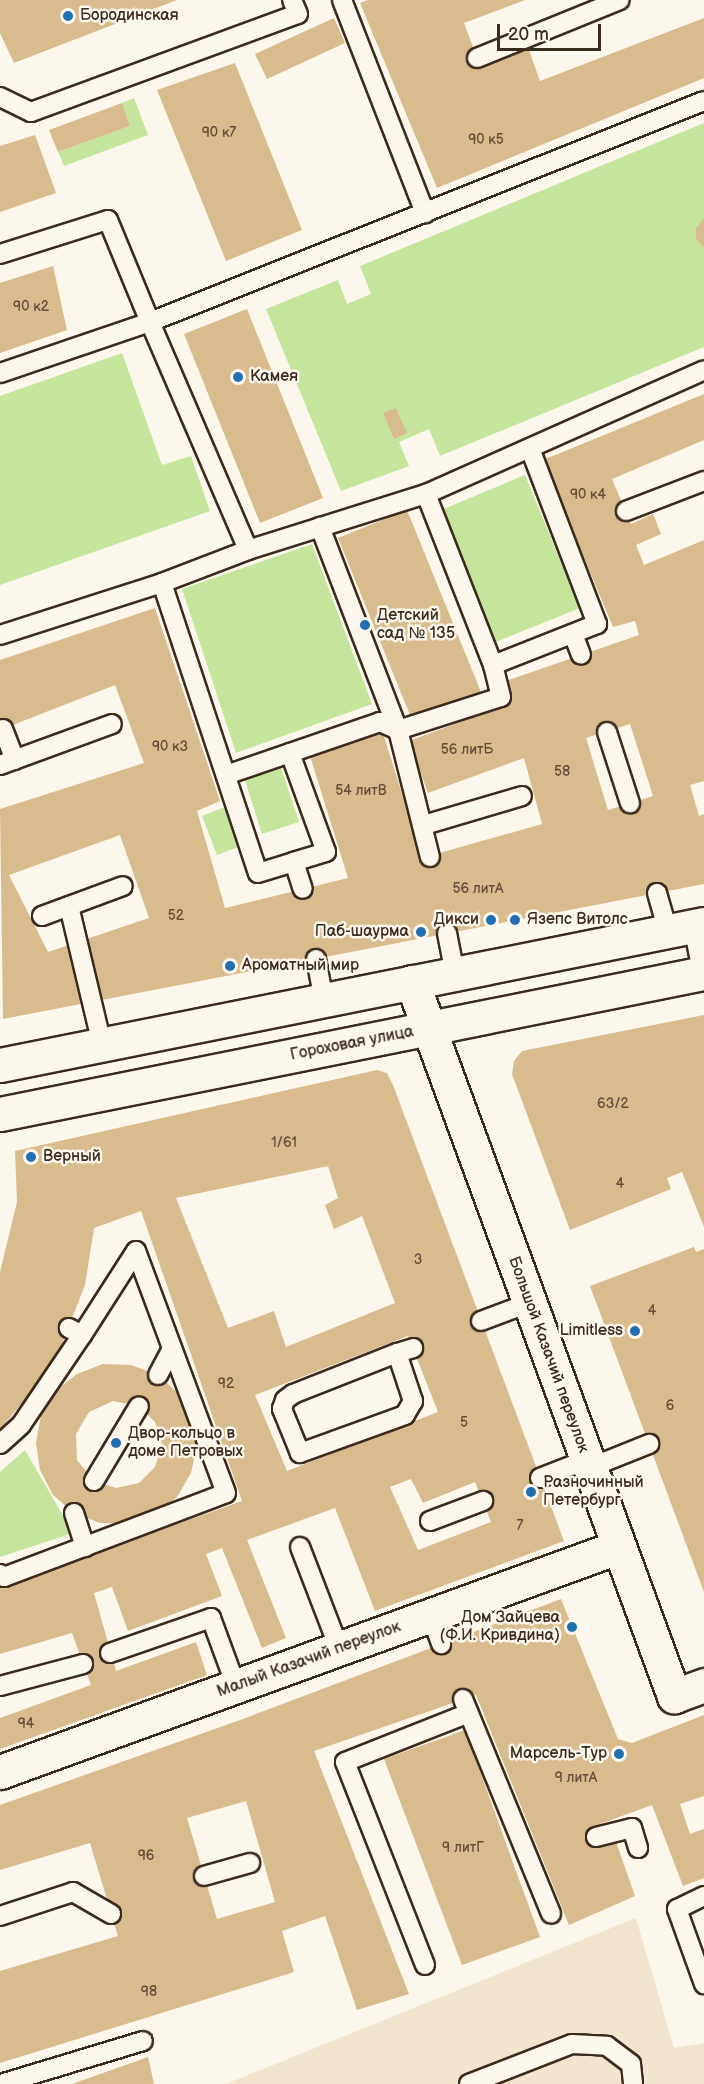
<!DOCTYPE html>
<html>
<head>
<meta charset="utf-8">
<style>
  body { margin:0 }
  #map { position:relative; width:704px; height:2084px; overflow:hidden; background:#fbf7ec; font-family:"Balsamiq Sans",sans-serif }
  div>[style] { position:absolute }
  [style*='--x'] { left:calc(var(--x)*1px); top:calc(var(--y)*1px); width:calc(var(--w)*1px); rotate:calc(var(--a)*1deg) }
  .built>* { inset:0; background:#f1e5d0 }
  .green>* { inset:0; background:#c5e59d }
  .building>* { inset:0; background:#d9bc8d }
  .roads { filter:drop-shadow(2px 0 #3b2a1e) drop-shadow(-2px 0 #3b2a1e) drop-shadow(0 2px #3b2a1e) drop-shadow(0 -2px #3b2a1e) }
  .lane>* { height:18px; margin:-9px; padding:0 9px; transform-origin:9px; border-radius:9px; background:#fbf7ec }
  .street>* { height:33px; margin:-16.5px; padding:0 16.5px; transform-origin:16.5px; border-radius:16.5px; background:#fbf7ec }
  .secondary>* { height:33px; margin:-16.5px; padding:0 16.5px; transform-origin:16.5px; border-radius:16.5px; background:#fbf7ec }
  .dots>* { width:16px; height:16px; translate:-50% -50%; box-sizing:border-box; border:3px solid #fbf7ec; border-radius:50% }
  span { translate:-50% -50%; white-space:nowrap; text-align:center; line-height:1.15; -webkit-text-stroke:5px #fbf7ec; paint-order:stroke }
  .number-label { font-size:14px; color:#624e3a }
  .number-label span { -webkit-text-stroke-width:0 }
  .poi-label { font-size:16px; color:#3b2a1e }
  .left { translate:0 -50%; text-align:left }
  .right { translate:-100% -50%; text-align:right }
  .street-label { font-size:16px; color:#3b2a1e }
  .scale { position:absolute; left:497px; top:24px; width:104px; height:27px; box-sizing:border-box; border:3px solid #3b2a1e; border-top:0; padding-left:8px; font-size:18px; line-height:21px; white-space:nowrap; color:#3b2a1e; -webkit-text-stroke:4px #fbf7ec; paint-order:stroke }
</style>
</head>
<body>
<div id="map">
  <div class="built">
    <i style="clip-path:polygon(636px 1918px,674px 2048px,704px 2043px,704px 2084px,226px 2084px)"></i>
  </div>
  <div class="green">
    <i style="clip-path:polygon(134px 98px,148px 135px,64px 166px,58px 152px,130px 126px,122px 103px)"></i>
    <i style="clip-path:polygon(704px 123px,704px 218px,696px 228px,696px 239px,704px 247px,704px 347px,440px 456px,429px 429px,399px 442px,409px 466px,341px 491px,266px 309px,338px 280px,347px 304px,371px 294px,360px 266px)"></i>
    <i style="clip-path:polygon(122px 353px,162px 465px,191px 456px,210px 511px,0 585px,0 396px)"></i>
    <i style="clip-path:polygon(525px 475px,580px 608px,493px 643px,439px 511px)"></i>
    <i style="clip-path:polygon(312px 544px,372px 704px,236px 753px,182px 589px)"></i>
    <i style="clip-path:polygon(280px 765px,299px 822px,262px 834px,244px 777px)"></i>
    <i style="clip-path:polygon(225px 807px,241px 846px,217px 855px,202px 816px)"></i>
    <i style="clip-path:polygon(25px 1450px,73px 1533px,0 1557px,0 1472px)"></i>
  </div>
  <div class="building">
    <i style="clip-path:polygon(0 0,177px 0,14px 63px,0 33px)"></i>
    <i style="clip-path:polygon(368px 0,525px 0,464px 23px,480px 66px,528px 47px,540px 81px,704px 18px,704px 78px,437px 188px,360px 3px)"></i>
    <i style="clip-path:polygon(334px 18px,345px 43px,267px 79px,255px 54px)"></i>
    <i style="clip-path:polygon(235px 63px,302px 230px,226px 261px,157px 90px)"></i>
    <i style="clip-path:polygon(122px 103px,130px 126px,58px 152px,49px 130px)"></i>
    <i style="clip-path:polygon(35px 135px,56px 193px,0 212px,0 146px)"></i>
    <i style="clip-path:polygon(704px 218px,704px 248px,696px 239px,696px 228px)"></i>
    <i style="clip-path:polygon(53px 266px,67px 330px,0 353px,0 283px)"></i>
    <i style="clip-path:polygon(247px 309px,323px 498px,260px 523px,184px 334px)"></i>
    <i style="clip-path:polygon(evenodd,704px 394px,704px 440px,612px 479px,631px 524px,653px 514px,661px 534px,636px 545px,644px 565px,704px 540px,704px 781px,690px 785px,699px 816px,704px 814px,704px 884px,3px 1019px,0 809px,144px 763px,115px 685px,0 730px,0 660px,155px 608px,220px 801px,197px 811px,225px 908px,348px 878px,310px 756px,383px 733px,422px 858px,542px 824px,524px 758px,428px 793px,409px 741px,509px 704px,503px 682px,639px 635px,635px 621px,613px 627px,543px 460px,704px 394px,630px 724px,653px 796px,608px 810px,586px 738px,630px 724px,704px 394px,120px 835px,149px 918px,48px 952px,9px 875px,120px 835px)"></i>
    <i style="clip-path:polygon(396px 408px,407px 433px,394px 439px,383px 413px)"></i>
    <i style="clip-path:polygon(407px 510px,481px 692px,412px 720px,338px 538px)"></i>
    <i style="clip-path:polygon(704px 1015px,704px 1227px,682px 1172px,667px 1178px,671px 1189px,570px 1230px,512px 1074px,514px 1061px,522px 1051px)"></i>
    <i style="clip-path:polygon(evenodd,377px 1070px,387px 1073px,393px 1085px,564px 1541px,375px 1611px,335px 1508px,247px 1540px,286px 1638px,262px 1648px,222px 1548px,206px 1554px,222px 1596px,128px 1631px,112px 1587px,94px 1593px,116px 1671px,196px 1642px,207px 1675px,0 1749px,0 1718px,91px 1685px,72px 1633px,0 1654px,0 1587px,242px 1501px,141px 1211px,94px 1228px,85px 1285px,61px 1346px,46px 1373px,0 1430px,0 1272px,17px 1202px,15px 1151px,377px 1070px,328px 1166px,338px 1198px,325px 1205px,334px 1229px,362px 1216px,395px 1303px,286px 1347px,274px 1311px,228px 1328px,176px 1198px,328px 1166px,377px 1070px,408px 1336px,438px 1412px,287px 1471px,255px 1395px,408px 1336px,377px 1070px,411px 1479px,423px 1503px,475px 1482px,491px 1522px,418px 1550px,390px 1487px,411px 1479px)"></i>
    <i style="clip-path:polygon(694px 1247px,696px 1252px,704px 1249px,704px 1592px,590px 1286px)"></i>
    <i style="clip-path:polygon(evenodd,103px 1364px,131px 1365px,158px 1375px,179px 1394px,192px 1418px,197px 1446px,191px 1473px,177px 1497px,155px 1515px,128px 1524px,100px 1523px,74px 1513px,53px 1495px,40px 1470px,36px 1443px,41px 1415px,55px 1391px,77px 1374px,103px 1364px,113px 1401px,139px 1406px,155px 1422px,162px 1445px,155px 1467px,139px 1483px,116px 1488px,94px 1481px,77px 1460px,76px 1434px,89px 1412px,113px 1401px)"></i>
    <i style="clip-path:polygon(evenodd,561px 1599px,618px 1739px,632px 1743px,704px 1715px,704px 1796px,680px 1804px,690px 1834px,704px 1829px,704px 1878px,683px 1886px,652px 1805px,592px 1827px,599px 1847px,616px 1842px,635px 1896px,569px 1925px,476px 1695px,314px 1751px,409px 1994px,357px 2010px,325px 1916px,282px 1931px,294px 1972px,0 2063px,0 1971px,118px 1936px,90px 1843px,0 1870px,0 1805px,243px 1719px,561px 1599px,246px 1801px,275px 1902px,217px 1919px,187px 1818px,246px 1801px)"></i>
    <i style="clip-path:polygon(465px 1730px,540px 1937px,462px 1965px,384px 1759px)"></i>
    <i style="clip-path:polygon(148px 2057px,154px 2084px,72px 2084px)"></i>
  </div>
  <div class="roads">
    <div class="lane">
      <i style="--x:342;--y:0;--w:229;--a:68.7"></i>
      <i style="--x:477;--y:58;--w:154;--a:-22.1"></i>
      <i style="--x:0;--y:97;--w:34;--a:26"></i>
      <i style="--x:31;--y:112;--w:284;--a:-20.2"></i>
      <i style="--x:298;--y:14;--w:15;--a:-113"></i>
      <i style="--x:0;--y:254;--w:113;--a:-17.5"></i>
      <i style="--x:108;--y:220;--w:110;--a:67.6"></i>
      <i style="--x:150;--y:322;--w:596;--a:-21.75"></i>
      <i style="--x:0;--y:373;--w:158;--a:-18.8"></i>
      <i style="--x:150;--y:322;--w:248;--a:66.7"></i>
      <i style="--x:248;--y:550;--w:92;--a:159"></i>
      <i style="--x:162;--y:583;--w:170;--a:162.2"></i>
      <i style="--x:426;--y:494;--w:184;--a:68.6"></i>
      <i style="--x:493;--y:665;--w:112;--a:-21.5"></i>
      <i style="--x:597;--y:624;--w:187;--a:-110.9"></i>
      <i style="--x:626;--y:511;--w:84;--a:-21"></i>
      <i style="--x:320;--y:527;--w:217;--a:69"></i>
      <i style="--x:398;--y:730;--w:131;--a:75.9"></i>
      <i style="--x:248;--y:550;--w:187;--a:-17.5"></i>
      <i style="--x:426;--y:494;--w:304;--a:-24"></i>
      <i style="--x:162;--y:583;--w:305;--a:71.7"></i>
      <i style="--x:258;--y:873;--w:38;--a:-17"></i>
      <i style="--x:294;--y:862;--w:28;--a:72"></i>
      <i style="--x:573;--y:634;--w:22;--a:69"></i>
      <i style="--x:3;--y:729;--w:33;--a:69"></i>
      <i style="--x:607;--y:732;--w:75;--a:72.1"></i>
      <i style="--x:290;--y:753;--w:105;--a:70"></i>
      <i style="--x:326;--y:852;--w:34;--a:163"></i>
      <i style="--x:0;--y:765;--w:119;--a:-20.1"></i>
      <i style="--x:226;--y:775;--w:163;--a:-19"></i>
      <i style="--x:380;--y:722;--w:20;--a:24"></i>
      <i style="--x:398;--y:730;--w:108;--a:-17.8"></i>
      <i style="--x:501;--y:697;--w:33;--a:-104"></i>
      <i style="--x:424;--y:825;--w:102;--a:-16.5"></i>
      <i style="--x:657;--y:893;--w:40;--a:74"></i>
      <i style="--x:69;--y:906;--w:142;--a:76.6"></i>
      <i style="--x:42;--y:916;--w:86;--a:-20.3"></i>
      <i style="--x:693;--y:926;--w:56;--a:78.7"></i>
      <i style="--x:447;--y:933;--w:42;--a:79"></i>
      <i style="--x:316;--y:959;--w:42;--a:79"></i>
      <i style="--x:481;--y:1321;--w:51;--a:-20.6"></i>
      <i style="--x:397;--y:1353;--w:51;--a:71.6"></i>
      <i style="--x:413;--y:1401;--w:16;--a:120"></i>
      <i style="--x:405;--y:1415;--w:112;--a:160.1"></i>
      <i style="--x:300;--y:1453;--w:48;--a:-112.2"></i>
      <i style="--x:282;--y:1409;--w:9;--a:-72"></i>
      <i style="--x:285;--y:1400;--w:10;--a:-37"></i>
      <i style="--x:293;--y:1394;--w:112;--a:-21.5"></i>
      <i style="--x:397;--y:1353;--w:17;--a:-17"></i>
      <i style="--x:158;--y:1375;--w:30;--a:-62"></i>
      <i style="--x:0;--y:1444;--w:28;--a:-42"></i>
      <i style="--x:21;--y:1425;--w:109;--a:-55.9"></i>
      <i style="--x:82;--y:1335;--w:15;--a:-152"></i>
      <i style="--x:589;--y:1468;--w:65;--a:-21.8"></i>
      <i style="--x:540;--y:1478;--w:49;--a:-21.4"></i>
      <i style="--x:94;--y:1481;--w:87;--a:-59"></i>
      <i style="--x:74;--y:1513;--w:36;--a:72"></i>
      <i style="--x:430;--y:1521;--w:57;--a:-20.7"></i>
      <i style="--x:300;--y:1547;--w:108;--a:68.9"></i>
      <i style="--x:0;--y:1574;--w:5;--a:37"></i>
      <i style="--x:4;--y:1577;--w:237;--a:-20.7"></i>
      <i style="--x:226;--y:1493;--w:258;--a:-110.4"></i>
      <i style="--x:136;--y:1251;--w:100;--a:122.7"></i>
      <i style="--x:431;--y:1616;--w:30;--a:70"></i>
      <i style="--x:110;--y:1653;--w:107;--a:-19.1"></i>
      <i style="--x:211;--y:1618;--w:72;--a:69.8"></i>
      <i style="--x:0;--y:1686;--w:86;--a:-14.8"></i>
      <i style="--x:463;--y:1699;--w:232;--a:67.7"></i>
      <i style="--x:596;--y:1837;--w:37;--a:-14"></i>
      <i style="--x:632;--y:1828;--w:21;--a:73"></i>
      <i style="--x:204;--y:1876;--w:48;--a:-15.8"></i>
      <i style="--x:704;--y:1896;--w:30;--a:154"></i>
      <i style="--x:677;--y:1909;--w:80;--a:70.2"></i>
      <i style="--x:0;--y:1916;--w:77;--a:-18.2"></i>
      <i style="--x:73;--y:1892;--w:44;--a:30.1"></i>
      <i style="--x:425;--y:1965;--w:218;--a:-111.5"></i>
      <i style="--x:345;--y:1762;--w:133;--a:-21.6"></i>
      <i style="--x:4;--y:2083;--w:145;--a:-16.8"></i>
      <i style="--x:469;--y:2084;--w:110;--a:-21.2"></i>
      <i style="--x:572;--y:2044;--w:35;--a:3"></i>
      <i style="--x:607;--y:2046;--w:30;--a:37"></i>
      <i style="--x:631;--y:2064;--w:20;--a:84"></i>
    </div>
    <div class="street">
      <i style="--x:412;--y:982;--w:761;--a:69.85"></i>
      <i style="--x:674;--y:1696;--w:32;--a:-20"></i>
      <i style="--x:0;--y:1772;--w:658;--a:-20.01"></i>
    </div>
    <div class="secondary">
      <i style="--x:0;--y:1065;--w:718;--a:-11.33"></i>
      <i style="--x:0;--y:1114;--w:718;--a:-11.33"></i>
    </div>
  </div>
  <div class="dots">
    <i style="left:68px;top:16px;background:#1f6fb2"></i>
    <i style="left:238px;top:377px;background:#1f6fb2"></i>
    <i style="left:365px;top:625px;background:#1f6fb2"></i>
    <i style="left:491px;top:920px;background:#1f6fb2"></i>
    <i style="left:515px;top:920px;background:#1f6fb2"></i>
    <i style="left:421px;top:932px;background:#1f6fb2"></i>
    <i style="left:230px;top:966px;background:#1f6fb2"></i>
    <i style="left:31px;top:1157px;background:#1f6fb2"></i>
    <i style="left:635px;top:1331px;background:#1f6fb2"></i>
    <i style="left:116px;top:1443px;background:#1f6fb2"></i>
    <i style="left:531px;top:1492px;background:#1f6fb2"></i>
    <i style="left:572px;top:1627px;background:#1f6fb2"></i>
    <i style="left:619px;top:1754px;background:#1f6fb2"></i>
  </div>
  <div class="number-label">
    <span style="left:219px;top:133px">90 к7</span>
    <span style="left:486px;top:140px">90 к5</span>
    <span style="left:31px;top:307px">90 к2</span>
    <span style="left:588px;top:495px">90 к4</span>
    <span style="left:170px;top:747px">90 к3</span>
    <span style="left:467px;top:750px">56 литБ</span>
    <span style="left:562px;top:772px">58</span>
    <span style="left:361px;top:791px">54 литВ</span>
    <span style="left:478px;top:889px">56 литА</span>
    <span style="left:176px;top:916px">52</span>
    <span style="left:613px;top:1104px">63/2</span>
    <span style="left:284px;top:1143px">1/61</span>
    <span style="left:620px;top:1184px">4</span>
    <span style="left:418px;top:1260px">3</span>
    <span style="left:652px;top:1311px">4</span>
    <span style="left:226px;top:1384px">92</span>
    <span style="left:670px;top:1406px">6</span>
    <span style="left:464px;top:1423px">5</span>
    <span style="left:520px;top:1526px">7</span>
    <span style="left:26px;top:1724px">94</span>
    <span style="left:576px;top:1778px">9 литА</span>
    <span style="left:463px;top:1848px">9 литГ</span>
    <span style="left:146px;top:1856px">96</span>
    <span style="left:149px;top:1992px">98</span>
  </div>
  <div class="poi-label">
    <span class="left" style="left:80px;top:16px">Бородинская</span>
    <span class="left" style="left:250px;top:377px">Камея</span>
    <span class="left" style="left:377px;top:625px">Детский<br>сад № 135</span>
    <span class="right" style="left:479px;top:920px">Дикси</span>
    <span class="left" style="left:527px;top:920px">Язепс Витолс</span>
    <span class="right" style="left:409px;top:932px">Паб-шаурма</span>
    <span class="left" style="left:242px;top:966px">Ароматный мир</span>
    <span class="left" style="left:43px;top:1157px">Верный</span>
    <span class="right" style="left:623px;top:1331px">Limitless</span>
    <span class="left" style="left:128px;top:1443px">Двор-кольцо в<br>доме Петровых</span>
    <span class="left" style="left:543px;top:1492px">Разночинный<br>Петербург</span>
    <span class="right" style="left:560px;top:1627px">Дом Зайцева<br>(Ф.И. Кривдина)</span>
    <span class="right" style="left:607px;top:1754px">Марсель-Тур</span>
  </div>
  <div class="street-label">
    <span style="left:352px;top:1044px;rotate:-11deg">Гороховая улица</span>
    <span style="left:548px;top:1355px;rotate:70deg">Большой Казачий переулок</span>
    <span style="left:309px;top:1660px;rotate:-20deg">Малый Казачий переулок</span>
  </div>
  <div class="scale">20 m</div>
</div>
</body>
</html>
